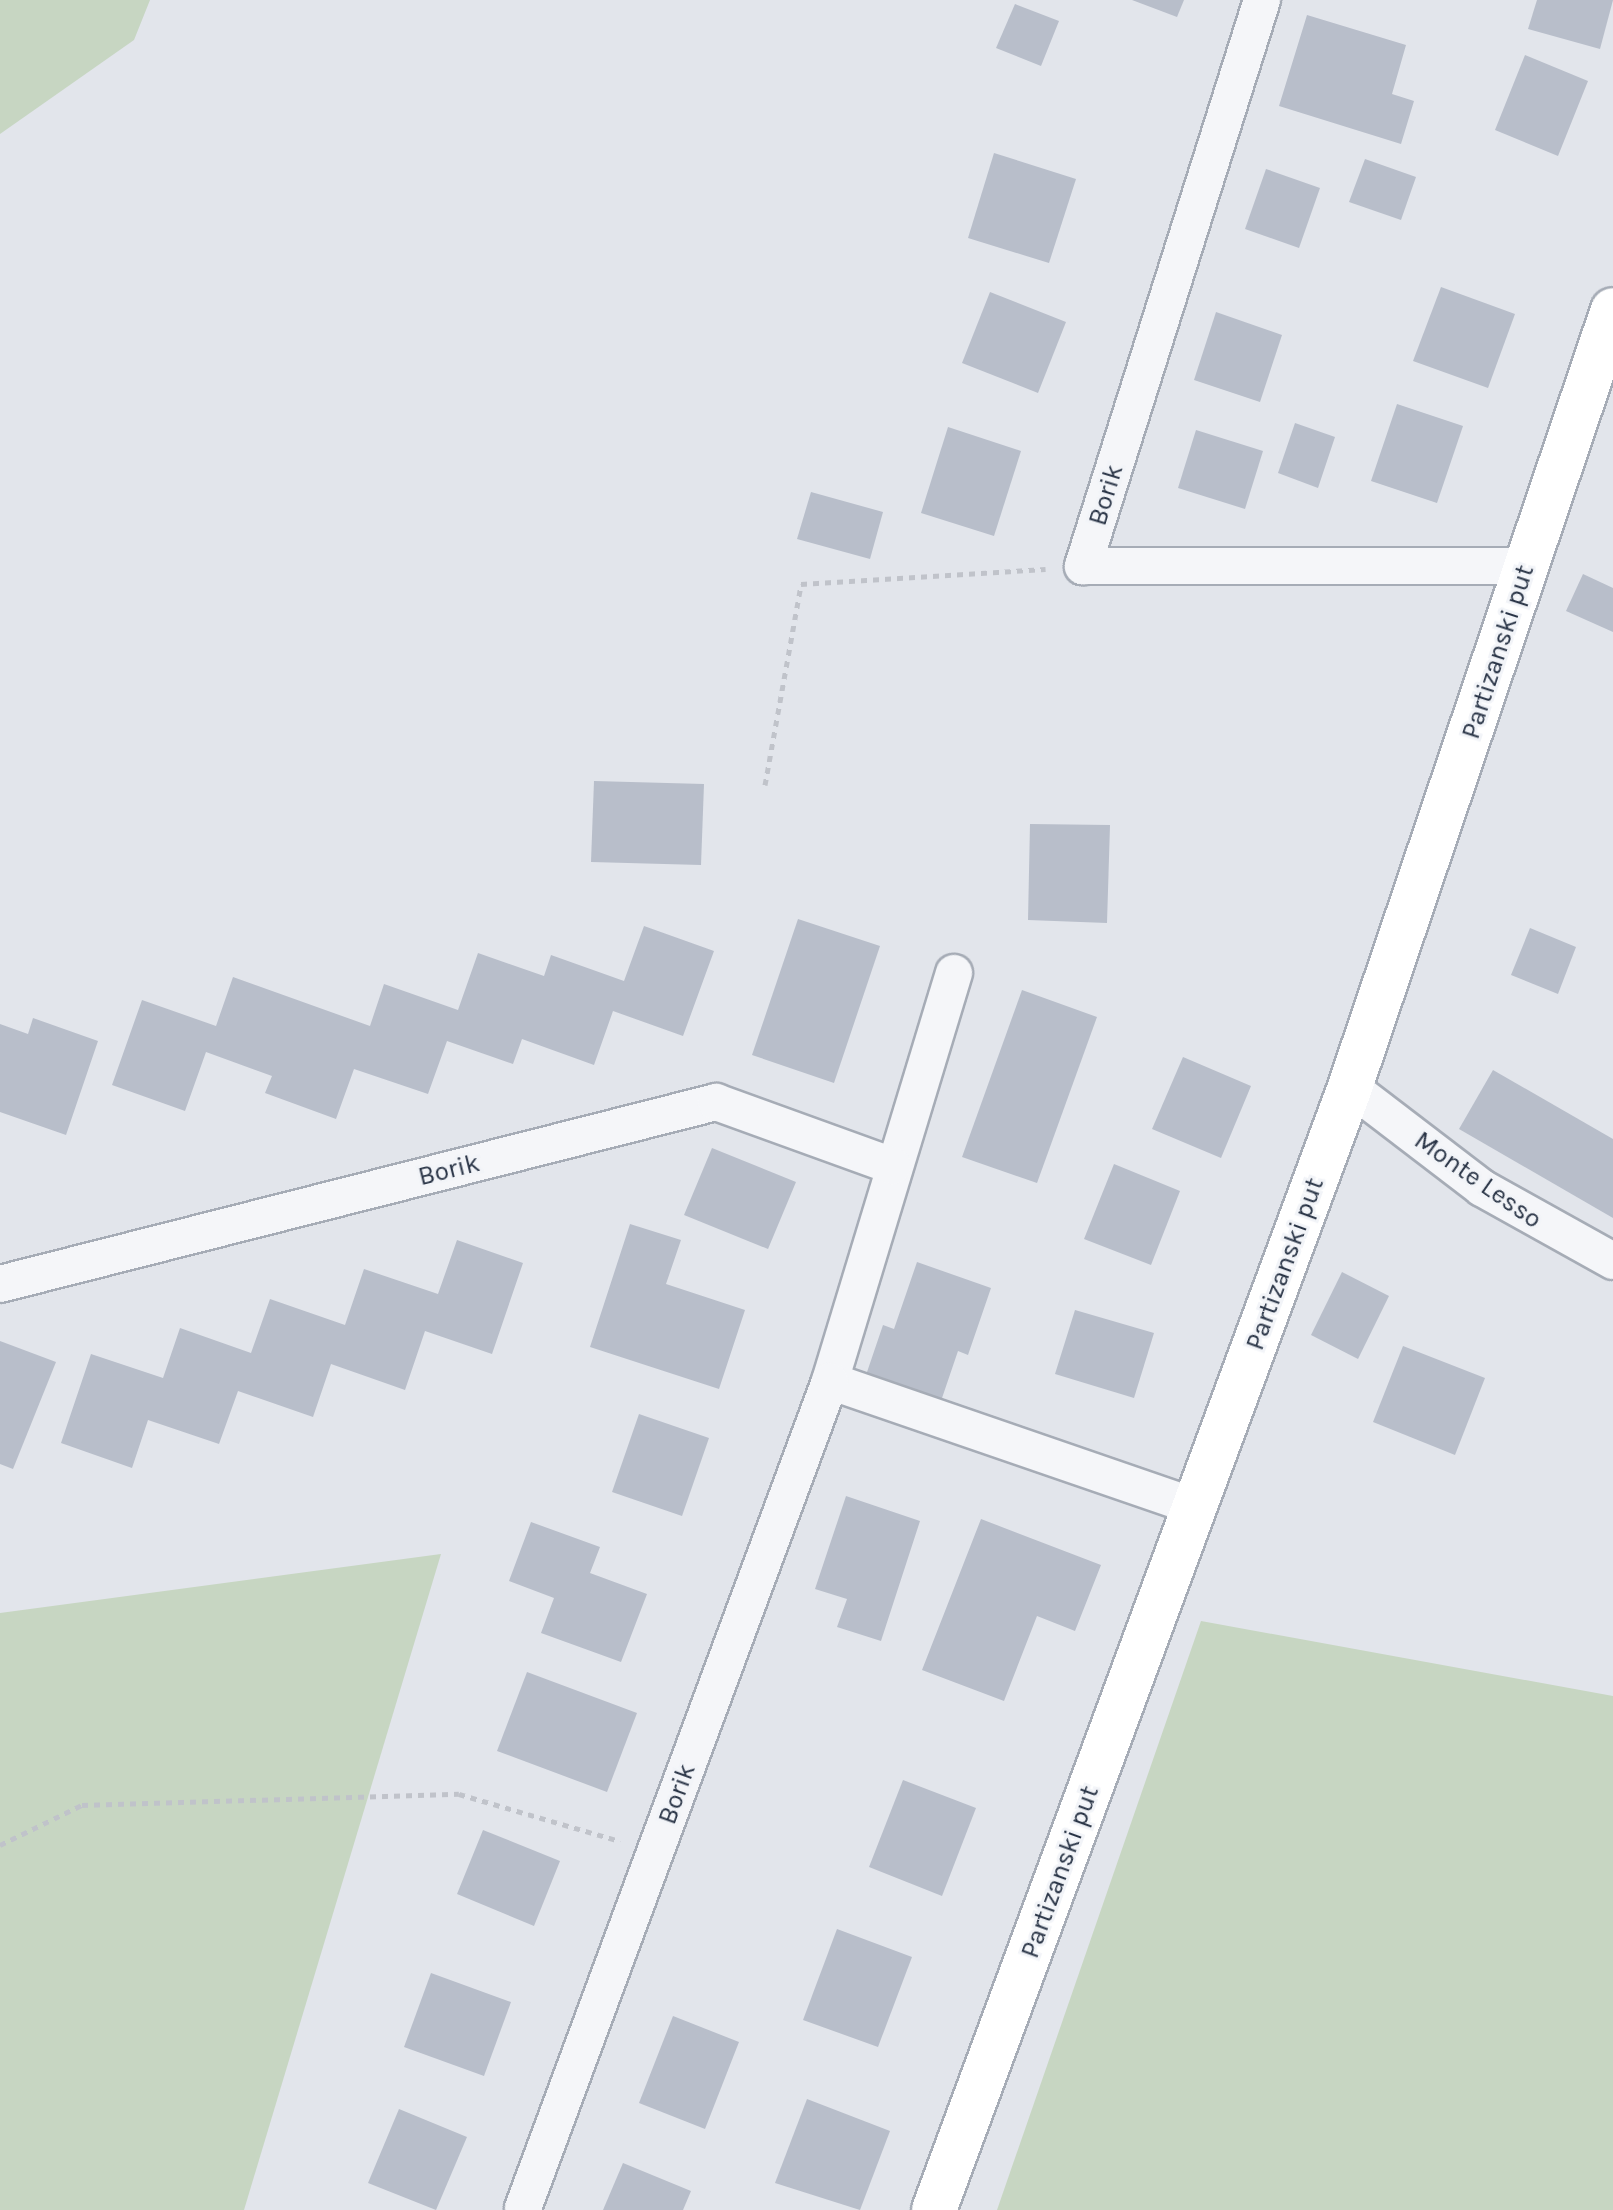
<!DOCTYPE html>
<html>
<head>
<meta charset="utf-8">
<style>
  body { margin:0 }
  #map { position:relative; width:1613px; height:2210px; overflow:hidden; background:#e2e5eb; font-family:Karla,sans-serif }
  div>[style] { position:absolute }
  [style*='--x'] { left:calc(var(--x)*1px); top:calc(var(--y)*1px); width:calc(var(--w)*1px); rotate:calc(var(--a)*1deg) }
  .green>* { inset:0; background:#c7d6c2 }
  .building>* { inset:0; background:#b8beca }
  .path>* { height:5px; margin-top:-2.5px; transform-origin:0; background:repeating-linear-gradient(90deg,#c0c3ca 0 6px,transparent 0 12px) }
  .roads { filter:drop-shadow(2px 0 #a6acb6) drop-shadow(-2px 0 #a6acb6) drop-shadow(0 2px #a6acb6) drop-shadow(0 -2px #a6acb6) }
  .street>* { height:36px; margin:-18px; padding:0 18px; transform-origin:18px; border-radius:18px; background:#f5f6f9 }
  .secondary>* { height:44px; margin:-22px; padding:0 22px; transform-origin:22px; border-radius:22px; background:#fff }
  span { translate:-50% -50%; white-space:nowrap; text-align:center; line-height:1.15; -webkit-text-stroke:6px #f2f4f8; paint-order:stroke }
  .street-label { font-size:26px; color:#283345 }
</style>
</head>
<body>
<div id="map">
  <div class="green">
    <i style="clip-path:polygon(0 0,150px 0,134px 40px,0 134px)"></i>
    <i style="clip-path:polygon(441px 1554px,244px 2210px,0 2210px,0 1613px)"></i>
    <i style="clip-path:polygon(1201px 1621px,1613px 1696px,1613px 2210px,997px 2210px)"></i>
  </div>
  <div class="building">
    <i style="clip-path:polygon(1132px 0,1184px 0,1177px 17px)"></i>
    <i style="clip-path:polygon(1537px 0,1613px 0,1600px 49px,1528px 29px)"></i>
    <i style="clip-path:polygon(1015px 4px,1059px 21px,1041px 66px,996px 48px)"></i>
    <i style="clip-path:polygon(1307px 15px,1406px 45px,1392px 94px,1414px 101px,1401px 144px,1279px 106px)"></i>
    <i style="clip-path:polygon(1525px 55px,1588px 81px,1558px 156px,1495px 130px)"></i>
    <i style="clip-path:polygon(994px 153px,1076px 179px,1049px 263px,968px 238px)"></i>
    <i style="clip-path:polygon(1365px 159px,1416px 177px,1401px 220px,1349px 202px)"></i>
    <i style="clip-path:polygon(1266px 169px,1320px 188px,1299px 248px,1245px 229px)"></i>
    <i style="clip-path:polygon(1441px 287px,1515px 314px,1488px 388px,1413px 361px)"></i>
    <i style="clip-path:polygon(990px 292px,1066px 322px,1038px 393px,962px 363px)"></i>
    <i style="clip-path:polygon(1216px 312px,1282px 335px,1260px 402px,1194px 380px)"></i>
    <i style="clip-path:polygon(1397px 404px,1463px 426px,1437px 503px,1371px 481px)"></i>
    <i style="clip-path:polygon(1295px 423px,1335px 437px,1318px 488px,1278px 473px)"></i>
    <i style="clip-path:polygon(948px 427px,1021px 451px,994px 536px,921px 513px)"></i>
    <i style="clip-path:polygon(1196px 430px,1263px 451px,1245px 509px,1178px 488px)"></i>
    <i style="clip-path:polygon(811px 492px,883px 512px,870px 559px,797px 539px)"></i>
    <i style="clip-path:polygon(1583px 574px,1613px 588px,1613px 632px,1566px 611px)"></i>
    <i style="clip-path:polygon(594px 781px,704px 784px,701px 865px,591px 862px)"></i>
    <i style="clip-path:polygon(1030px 824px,1110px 825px,1107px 923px,1028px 920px)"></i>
    <i style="clip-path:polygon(798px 919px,880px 946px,834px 1083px,752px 1055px)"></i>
    <i style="clip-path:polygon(644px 926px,714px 951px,683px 1036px,613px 1011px,594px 1065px,522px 1039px,513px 1064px,447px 1041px,428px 1094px,354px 1069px,336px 1119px,265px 1093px,272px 1076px,206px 1052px,185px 1111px,112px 1085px,142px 1000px,216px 1026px,233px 977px,370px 1026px,384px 984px,458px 1010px,478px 953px,544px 976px,551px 955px,624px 981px)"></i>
    <i style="clip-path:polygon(1530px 928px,1576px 947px,1558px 994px,1511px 975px)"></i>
    <i style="clip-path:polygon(1022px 990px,1097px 1017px,1037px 1183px,962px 1157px)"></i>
    <i style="clip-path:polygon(33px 1018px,98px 1041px,66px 1135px,0 1112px,0 1024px,28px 1034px)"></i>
    <i style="clip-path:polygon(1183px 1057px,1251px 1086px,1221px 1158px,1152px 1129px)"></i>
    <i style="clip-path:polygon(1493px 1070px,1613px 1139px,1613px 1218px,1459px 1129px)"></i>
    <i style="clip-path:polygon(712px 1148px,796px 1182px,768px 1249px,684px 1215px)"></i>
    <i style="clip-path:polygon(1114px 1164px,1180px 1191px,1151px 1265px,1084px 1239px)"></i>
    <i style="clip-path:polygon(630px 1224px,681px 1240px,666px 1284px,745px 1310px,719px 1389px,590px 1347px)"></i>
    <i style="clip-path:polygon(457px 1240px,523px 1263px,492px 1354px,425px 1331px,405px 1390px,331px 1364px,313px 1417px,238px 1391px,219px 1444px,148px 1420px,132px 1468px,61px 1443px,91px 1354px,163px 1378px,180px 1328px,251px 1353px,270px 1299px,345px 1325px,364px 1269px,438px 1294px)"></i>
    <i style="clip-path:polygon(917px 1262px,991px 1288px,968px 1355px,958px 1351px,941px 1401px,866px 1375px,883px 1325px,894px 1329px)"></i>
    <i style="clip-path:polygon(1342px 1272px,1389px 1296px,1358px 1359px,1311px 1335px)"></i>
    <i style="clip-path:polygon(1075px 1310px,1154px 1333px,1134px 1398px,1055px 1374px)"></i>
    <i style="clip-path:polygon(0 1341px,56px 1362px,13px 1469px,0 1464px)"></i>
    <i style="clip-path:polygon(1403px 1346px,1485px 1378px,1455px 1455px,1373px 1422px)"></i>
    <i style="clip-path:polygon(639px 1414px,709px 1438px,682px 1516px,612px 1492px)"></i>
    <i style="clip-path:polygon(846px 1496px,920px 1521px,881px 1641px,837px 1627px,847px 1599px,815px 1589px)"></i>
    <i style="clip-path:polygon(981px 1519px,1101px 1565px,1075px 1631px,1037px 1616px,1004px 1701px,922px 1670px)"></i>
    <i style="clip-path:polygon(531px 1522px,600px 1547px,590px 1573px,647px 1594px,621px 1662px,541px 1633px,554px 1598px,509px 1581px)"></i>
    <i style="clip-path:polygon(527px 1672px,637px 1713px,607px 1792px,497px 1751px)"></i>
    <i style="clip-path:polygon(903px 1780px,976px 1808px,942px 1896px,869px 1867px)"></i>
    <i style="clip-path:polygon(483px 1830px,560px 1861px,534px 1926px,457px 1894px)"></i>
    <i style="clip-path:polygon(837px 1929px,912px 1957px,878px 2047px,803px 2020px)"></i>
    <i style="clip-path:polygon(431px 1973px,511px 2002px,484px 2076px,404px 2047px)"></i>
    <i style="clip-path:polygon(673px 2016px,739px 2042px,705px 2129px,639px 2103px)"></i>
    <i style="clip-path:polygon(807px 2099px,890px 2131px,860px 2210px,775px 2183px)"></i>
    <i style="clip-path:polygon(399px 2109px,467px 2137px,436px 2210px,368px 2183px)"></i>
    <i style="clip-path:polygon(623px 2163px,691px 2191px,683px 2210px,603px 2210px)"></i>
  </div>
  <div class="path">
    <i style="--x:765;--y:785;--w:204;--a:-79.8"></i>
    <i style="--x:801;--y:584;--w:245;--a:-3.5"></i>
    <i style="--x:0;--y:1845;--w:91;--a:-26"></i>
    <i style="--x:82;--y:1805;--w:377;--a:-1.7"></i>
    <i style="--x:459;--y:1794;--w:168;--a:16.3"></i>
  </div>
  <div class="roads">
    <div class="street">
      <i style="--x:1262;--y:0;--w:594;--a:107.55"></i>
      <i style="--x:1083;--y:566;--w:443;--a:0"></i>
      <i style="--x:954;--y:973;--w:426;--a:106.9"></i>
      <i style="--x:830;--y:1381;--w:386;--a:19"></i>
      <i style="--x:1350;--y:1087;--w:166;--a:37.4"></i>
      <i style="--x:1482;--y:1188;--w:150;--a:29.1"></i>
      <i style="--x:0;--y:1284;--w:739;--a:-14.26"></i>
      <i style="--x:716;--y:1102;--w:188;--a:19.9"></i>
      <i style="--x:523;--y:2208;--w:882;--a:-69.63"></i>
    </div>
    <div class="secondary">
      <i style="--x:934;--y:2210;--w:1198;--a:-69.67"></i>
      <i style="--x:1350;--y:1087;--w:820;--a:-71.3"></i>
    </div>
  </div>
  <div class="street-label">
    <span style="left:1106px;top:495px;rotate:-73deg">Borik</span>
    <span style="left:1498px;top:652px;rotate:-72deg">Partizanski put</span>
    <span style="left:449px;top:1170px;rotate:-14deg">Borik</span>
    <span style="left:1478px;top:1180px;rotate:35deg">Monte Lesso</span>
    <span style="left:1285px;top:1264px;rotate:-70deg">Partizanski put</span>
    <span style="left:677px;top:1794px;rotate:-70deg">Borik</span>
    <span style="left:1060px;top:1872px;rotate:-70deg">Partizanski put</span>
  </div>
</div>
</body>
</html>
